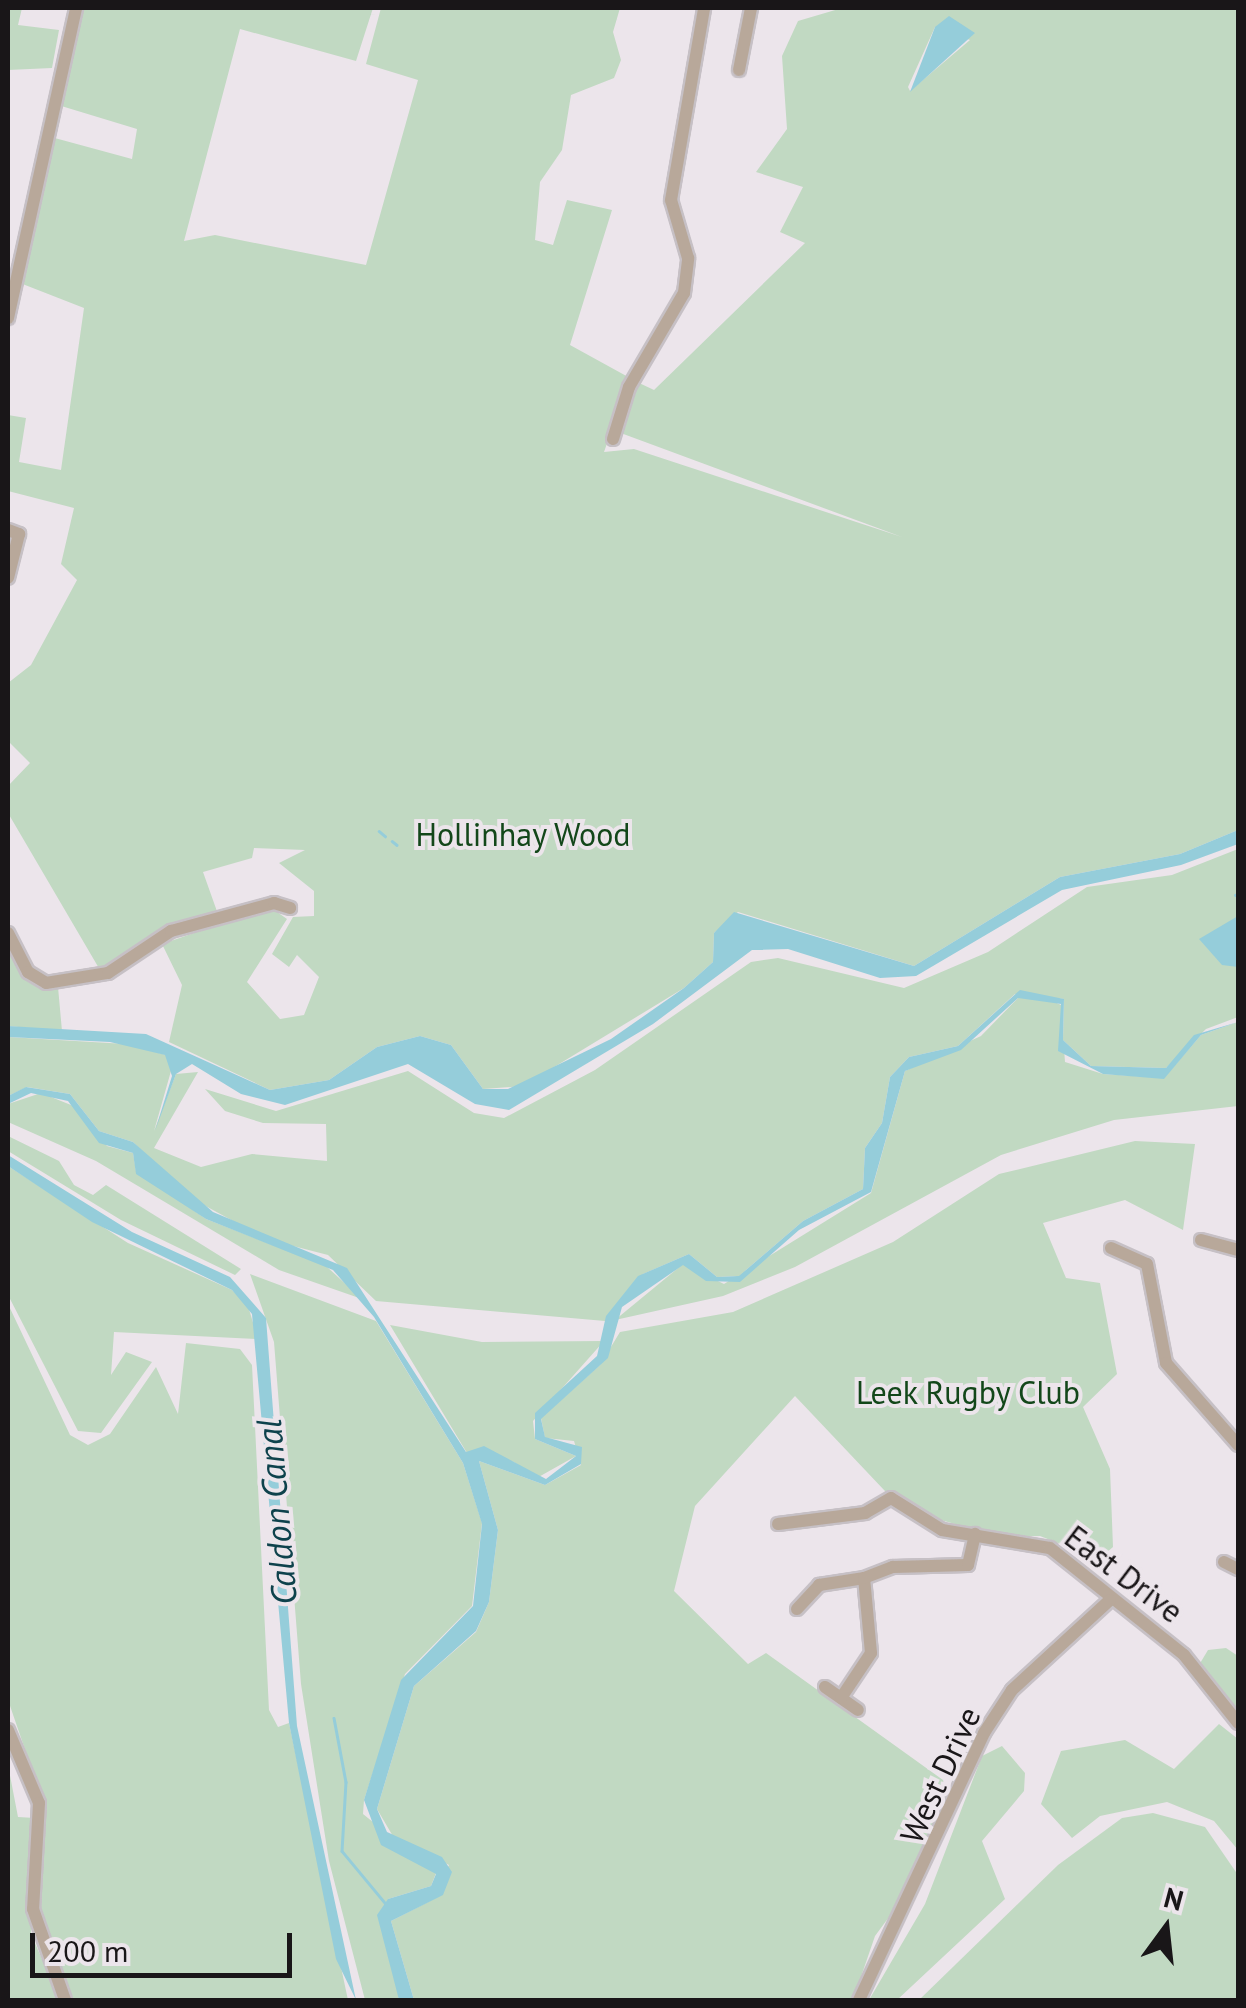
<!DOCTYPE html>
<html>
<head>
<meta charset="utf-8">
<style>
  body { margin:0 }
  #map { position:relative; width:1246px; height:2008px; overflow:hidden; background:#ece5eb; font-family:"PT Sans",sans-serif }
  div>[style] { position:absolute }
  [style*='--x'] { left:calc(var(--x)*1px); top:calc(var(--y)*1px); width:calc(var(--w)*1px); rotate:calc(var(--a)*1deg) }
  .green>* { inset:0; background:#c1d9c2 }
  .water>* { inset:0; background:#95cdda }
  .stream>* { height:2.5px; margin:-1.25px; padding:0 1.25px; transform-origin:1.25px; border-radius:1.25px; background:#95cdda }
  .roads { filter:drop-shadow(2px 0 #c6c0c5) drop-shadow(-2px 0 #c6c0c5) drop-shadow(0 2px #c6c0c5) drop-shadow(0 -2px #c6c0c5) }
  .minor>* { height:12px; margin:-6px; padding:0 6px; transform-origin:6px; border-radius:6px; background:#b8a89a }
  span { translate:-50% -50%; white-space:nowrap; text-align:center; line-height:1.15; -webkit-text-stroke:8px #ece5eb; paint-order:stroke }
  .park-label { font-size:32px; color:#13471a }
  .street-label { font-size:32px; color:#191618 }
  .water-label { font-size:35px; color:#0e424c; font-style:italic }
  .frame { position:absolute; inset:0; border:10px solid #191618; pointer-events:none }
  .north { position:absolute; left:1116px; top:1878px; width:100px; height:100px; -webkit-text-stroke:8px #ece5eb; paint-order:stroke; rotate:15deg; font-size:28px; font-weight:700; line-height:40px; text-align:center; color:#191618 }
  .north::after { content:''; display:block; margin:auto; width:35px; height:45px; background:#191618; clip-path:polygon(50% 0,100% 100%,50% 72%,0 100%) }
  .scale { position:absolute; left:30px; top:1933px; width:262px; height:45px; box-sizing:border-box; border:5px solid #191618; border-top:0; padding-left:12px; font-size:30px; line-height:35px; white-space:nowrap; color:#191618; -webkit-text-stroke:8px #ece5eb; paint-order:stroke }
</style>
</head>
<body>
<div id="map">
  <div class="green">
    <i style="clip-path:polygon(8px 8px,22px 8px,18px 25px,59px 30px,52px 68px,8px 70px)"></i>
    <i style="clip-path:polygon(evenodd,84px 8px,373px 8px,356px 61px,240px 29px,184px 241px,215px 235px,366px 265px,418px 80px,366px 64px,381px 8px,620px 8px,613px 32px,621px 60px,614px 78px,571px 95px,562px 150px,540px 182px,535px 240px,553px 245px,567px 200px,612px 210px,570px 345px,630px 378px,604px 452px,634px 449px,902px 537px,618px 432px,637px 382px,654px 390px,805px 243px,780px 232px,803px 187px,756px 172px,787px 129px,782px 56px,798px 21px,842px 8px,1238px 8px,1238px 830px,1180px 854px,1060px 877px,914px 966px,738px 912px,714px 933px,713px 962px,684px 988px,523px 1086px,483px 1089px,451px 1045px,420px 1036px,377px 1047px,329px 1080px,270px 1090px,169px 1042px,182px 985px,162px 944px,270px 907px,287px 919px,247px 982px,280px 1019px,304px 1015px,319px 977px,297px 955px,289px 967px,272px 954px,293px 917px,314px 916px,314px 891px,279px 863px,305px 850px,254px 848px,252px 858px,203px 872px,219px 917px,169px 927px,100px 970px,8px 813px,8px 786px,30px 763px,8px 741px,8px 683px,31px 665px,77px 580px,61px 564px,74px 508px,8px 491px,8px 415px,26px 418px,19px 462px,61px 470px,84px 308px,20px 283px,51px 137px,132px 159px,137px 129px,58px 105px,84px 8px,935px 27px,970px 40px,910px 91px,908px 87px,935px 27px)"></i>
    <i style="clip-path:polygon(1238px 849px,1238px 1017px,1206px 1029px,1166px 1068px,1091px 1066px,1063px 1040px,1064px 999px,1015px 994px,958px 1046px,909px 1057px,890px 1077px,882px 1123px,865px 1148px,863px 1189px,803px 1221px,739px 1276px,717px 1277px,689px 1254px,643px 1274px,605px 1321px,376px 1301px,328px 1255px,266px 1239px,191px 1198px,133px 1142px,99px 1131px,70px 1094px,27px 1087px,8px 1096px,8px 1037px,126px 1044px,166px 1055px,171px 1071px,154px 1131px,176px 1074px,198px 1072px,154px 1148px,201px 1167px,252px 1154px,327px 1161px,326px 1124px,263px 1123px,225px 1111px,205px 1089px,276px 1111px,408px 1071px,474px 1113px,504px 1118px,595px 1070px,751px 962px,778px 958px,904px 988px,988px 952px,1087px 887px,1172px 875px)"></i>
    <i style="clip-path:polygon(8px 948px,28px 981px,58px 987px,62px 1031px,8px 1026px)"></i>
    <i style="clip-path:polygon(1044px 997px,1061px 1005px,1065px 1062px,1103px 1074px,1164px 1078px,1201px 1035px,1238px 1022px,1238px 1106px,1114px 1120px,1001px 1155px,795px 1267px,723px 1296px,615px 1320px,683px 1264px,724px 1284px,871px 1193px,905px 1071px,981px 1036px,1018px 998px)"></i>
    <i style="clip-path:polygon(41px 1093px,76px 1107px,107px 1146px,133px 1153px,136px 1171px,206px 1219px,326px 1266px,362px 1299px,279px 1270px,96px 1161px,8px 1122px,8px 1104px)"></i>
    <i style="clip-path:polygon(8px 1136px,59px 1161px,74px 1185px,93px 1195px,106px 1185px,241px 1269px,235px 1275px,121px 1220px,8px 1151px)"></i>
    <i style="clip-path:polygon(1135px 1141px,1195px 1144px,1183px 1230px,1125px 1200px,1043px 1223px,1066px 1278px,1100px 1283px,1117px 1374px,1083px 1407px,1110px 1469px,1113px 1547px,1099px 1559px,1040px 1536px,1001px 1537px,902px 1509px,795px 1396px,695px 1506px,674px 1591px,748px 1664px,766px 1653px,943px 1780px,949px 1803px,906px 1894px,875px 1936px,853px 2000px,414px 2000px,391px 1921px,430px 1901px,449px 1865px,394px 1838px,377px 1809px,414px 1686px,476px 1632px,489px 1602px,498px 1530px,479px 1461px,545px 1485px,581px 1465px,574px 1441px,545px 1438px,541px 1418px,600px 1365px,620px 1332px,733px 1312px,893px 1242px,999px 1174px)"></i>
    <i style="clip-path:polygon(8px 1166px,128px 1243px,232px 1290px,248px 1306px,258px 1339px,114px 1332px,111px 1375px,126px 1352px,152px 1362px,101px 1433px,78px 1431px,8px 1295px)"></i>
    <i style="clip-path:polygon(250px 1274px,376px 1321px,463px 1463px,482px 1523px,472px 1606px,405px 1674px,364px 1800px,363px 1814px,436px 1873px,431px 1886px,388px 1899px,399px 2000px,365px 2000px,329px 1861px,301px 1684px,274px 1342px)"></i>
    <i style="clip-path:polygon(8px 1304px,70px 1435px,88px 1445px,110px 1434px,156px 1367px,178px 1414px,186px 1343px,240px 1349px,252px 1365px,269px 1710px,278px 1727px,289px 1723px,348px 2000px,68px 2000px,41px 1925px,40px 1793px,8px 1700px)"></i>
    <i style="clip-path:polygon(390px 1325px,482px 1342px,604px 1341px,533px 1421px,535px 1439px,576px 1456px,535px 1479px,514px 1462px,467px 1453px)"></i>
    <i style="clip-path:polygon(1226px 1648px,1238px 1656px,1238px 1716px,1199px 1665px,1208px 1650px)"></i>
    <i style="clip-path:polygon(1219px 1724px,1238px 1739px,1238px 1850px,1214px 1821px,1167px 1802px,1100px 1816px,1072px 1838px,1041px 1804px,1061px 1751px,1125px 1740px,1174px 1769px)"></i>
    <i style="clip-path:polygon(1002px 1746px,1025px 1773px,1024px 1791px,982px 1841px,1005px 1899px,897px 2000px,869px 2000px,925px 1904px,982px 1756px)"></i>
    <i style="clip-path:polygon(8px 1765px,18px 1817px,35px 1818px,31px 1934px,60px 2000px,8px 2000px)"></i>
    <i style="clip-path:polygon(1153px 1813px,1205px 1827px,1238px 1875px,1238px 2000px,919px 2000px,1058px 1865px,1122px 1818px)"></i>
  </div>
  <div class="water">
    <i style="clip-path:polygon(949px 16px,975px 33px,910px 92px,935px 27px)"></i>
    <i style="clip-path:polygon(1238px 830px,1238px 844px,1181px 865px,1062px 890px,916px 976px,880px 978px,788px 949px,752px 950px,653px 1024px,509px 1110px,475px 1104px,408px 1064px,285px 1105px,241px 1094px,192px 1064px,176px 1074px,155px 1131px,172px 1076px,165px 1055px,110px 1042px,8px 1037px,8px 1026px,146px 1034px,270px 1090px,329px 1080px,377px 1047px,420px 1036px,451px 1045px,483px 1089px,508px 1089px,611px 1039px,684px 988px,713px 962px,714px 933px,734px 912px,914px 966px,1060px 877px,1180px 854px)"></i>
    <i style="clip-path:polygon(1238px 916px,1238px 967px,1222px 965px,1199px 939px)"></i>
    <i style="clip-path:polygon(1020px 990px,1064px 999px,1063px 1040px,1091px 1066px,1166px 1068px,1194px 1035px,1238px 1022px,1201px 1035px,1164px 1079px,1103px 1074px,1058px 1051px,1061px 1004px,1018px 998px,961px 1050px,905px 1071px,871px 1192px,799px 1230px,740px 1282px,706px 1281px,683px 1265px,622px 1307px,608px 1358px,541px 1419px,545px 1437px,582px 1447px,581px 1464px,545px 1485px,479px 1461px,498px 1530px,489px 1602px,476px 1631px,414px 1686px,377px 1809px,387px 1832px,442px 1857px,452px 1872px,443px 1895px,391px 1921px,414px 2000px,399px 2000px,377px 1915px,388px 1899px,431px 1886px,436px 1874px,381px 1845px,364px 1800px,401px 1680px,473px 1606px,482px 1524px,463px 1463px,374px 1317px,333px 1270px,206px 1219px,136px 1174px,133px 1153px,99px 1143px,68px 1101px,31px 1093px,8px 1104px,8px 1096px,26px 1087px,70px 1094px,99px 1131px,133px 1142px,213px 1212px,347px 1268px,466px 1452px,484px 1446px,546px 1479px,576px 1456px,535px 1439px,535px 1413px,597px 1356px,606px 1316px,638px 1276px,689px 1254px,717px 1277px,739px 1276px,803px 1221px,863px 1189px,865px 1148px,882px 1123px,890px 1077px,909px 1057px,958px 1046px)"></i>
    <i style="clip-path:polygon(8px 1155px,132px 1232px,230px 1277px,266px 1318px,297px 1726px,356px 2000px,336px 1959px,289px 1723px,252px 1314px,232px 1290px,92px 1222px,8px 1166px)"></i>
  </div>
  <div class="stream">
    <i style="--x:379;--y:831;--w:8;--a:40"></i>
    <i style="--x:392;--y:841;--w:6;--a:39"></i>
    <i style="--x:1235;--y:895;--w:3;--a:-18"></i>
    <i style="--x:334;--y:1718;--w:65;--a:79.4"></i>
    <i style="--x:346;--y:1782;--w:69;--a:93.3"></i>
    <i style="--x:342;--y:1851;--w:69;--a:50.3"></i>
  </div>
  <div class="roads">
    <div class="minor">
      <i style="--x:739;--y:70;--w:63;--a:-79"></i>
      <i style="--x:8;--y:318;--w:317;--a:-77.6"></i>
      <i style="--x:613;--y:439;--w:54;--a:-72.9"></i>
      <i style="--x:629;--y:387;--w:109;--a:-59.7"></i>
      <i style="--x:684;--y:293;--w:35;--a:-83"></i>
      <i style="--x:688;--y:258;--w:60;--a:-106.3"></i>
      <i style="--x:671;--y:200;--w:195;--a:-80.2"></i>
      <i style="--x:8;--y:530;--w:12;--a:20"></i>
      <i style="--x:19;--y:534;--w:45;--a:104"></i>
      <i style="--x:8;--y:933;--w:44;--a:62.9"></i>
      <i style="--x:28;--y:972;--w:21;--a:31"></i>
      <i style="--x:46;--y:983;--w:63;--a:-9.2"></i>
      <i style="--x:108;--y:973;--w:76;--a:-33.7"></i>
      <i style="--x:171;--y:931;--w:107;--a:-15.2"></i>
      <i style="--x:274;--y:903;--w:17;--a:17"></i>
      <i style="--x:1201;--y:1240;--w:38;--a:15"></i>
      <i style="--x:1111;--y:1248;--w:39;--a:24"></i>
      <i style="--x:1147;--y:1264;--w:101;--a:79.1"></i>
      <i style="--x:1166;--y:1363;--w:109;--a:48.7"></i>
      <i style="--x:778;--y:1524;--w:88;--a:-7.2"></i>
      <i style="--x:865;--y:1513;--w:30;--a:-30"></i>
      <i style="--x:891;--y:1498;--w:60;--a:32.1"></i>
      <i style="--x:942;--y:1530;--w:109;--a:9.5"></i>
      <i style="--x:1050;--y:1548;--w:171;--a:38.6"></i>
      <i style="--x:1184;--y:1655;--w:87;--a:51.5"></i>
      <i style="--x:1224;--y:1562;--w:16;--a:27"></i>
      <i style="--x:797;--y:1609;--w:33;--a:-47"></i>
      <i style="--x:819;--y:1585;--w:46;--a:-8.8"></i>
      <i style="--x:825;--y:1687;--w:40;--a:34.9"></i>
      <i style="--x:841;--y:1698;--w:54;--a:-56.3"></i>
      <i style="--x:871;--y:1653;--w:75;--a:-95.3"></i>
      <i style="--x:864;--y:1578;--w:31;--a:-21"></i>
      <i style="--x:893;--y:1567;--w:75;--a:-1.5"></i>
      <i style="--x:968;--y:1565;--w:32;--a:-77"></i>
      <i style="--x:8;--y:1730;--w:79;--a:67"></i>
      <i style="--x:39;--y:1803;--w:106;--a:93.2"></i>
      <i style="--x:33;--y:1909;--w:96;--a:70.6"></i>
      <i style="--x:859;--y:2000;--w:295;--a:-64.9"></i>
      <i style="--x:984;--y:1733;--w:51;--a:-56.9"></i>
      <i style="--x:1012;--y:1690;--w:133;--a:-42.6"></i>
    </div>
  </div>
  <div class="park-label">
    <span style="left:523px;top:834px">Hollinhay Wood</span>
    <span style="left:968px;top:1392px">Leek Rugby Club</span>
  </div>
  <div class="street-label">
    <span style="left:1124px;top:1574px;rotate:37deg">East Drive</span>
    <span style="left:940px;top:1775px;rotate:-65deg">West Drive</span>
  </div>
  <div class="water-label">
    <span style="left:276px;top:1512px;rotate:-95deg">Caldon Canal</span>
  </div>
  <div class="frame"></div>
  <div class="north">N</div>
  <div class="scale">200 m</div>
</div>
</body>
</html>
